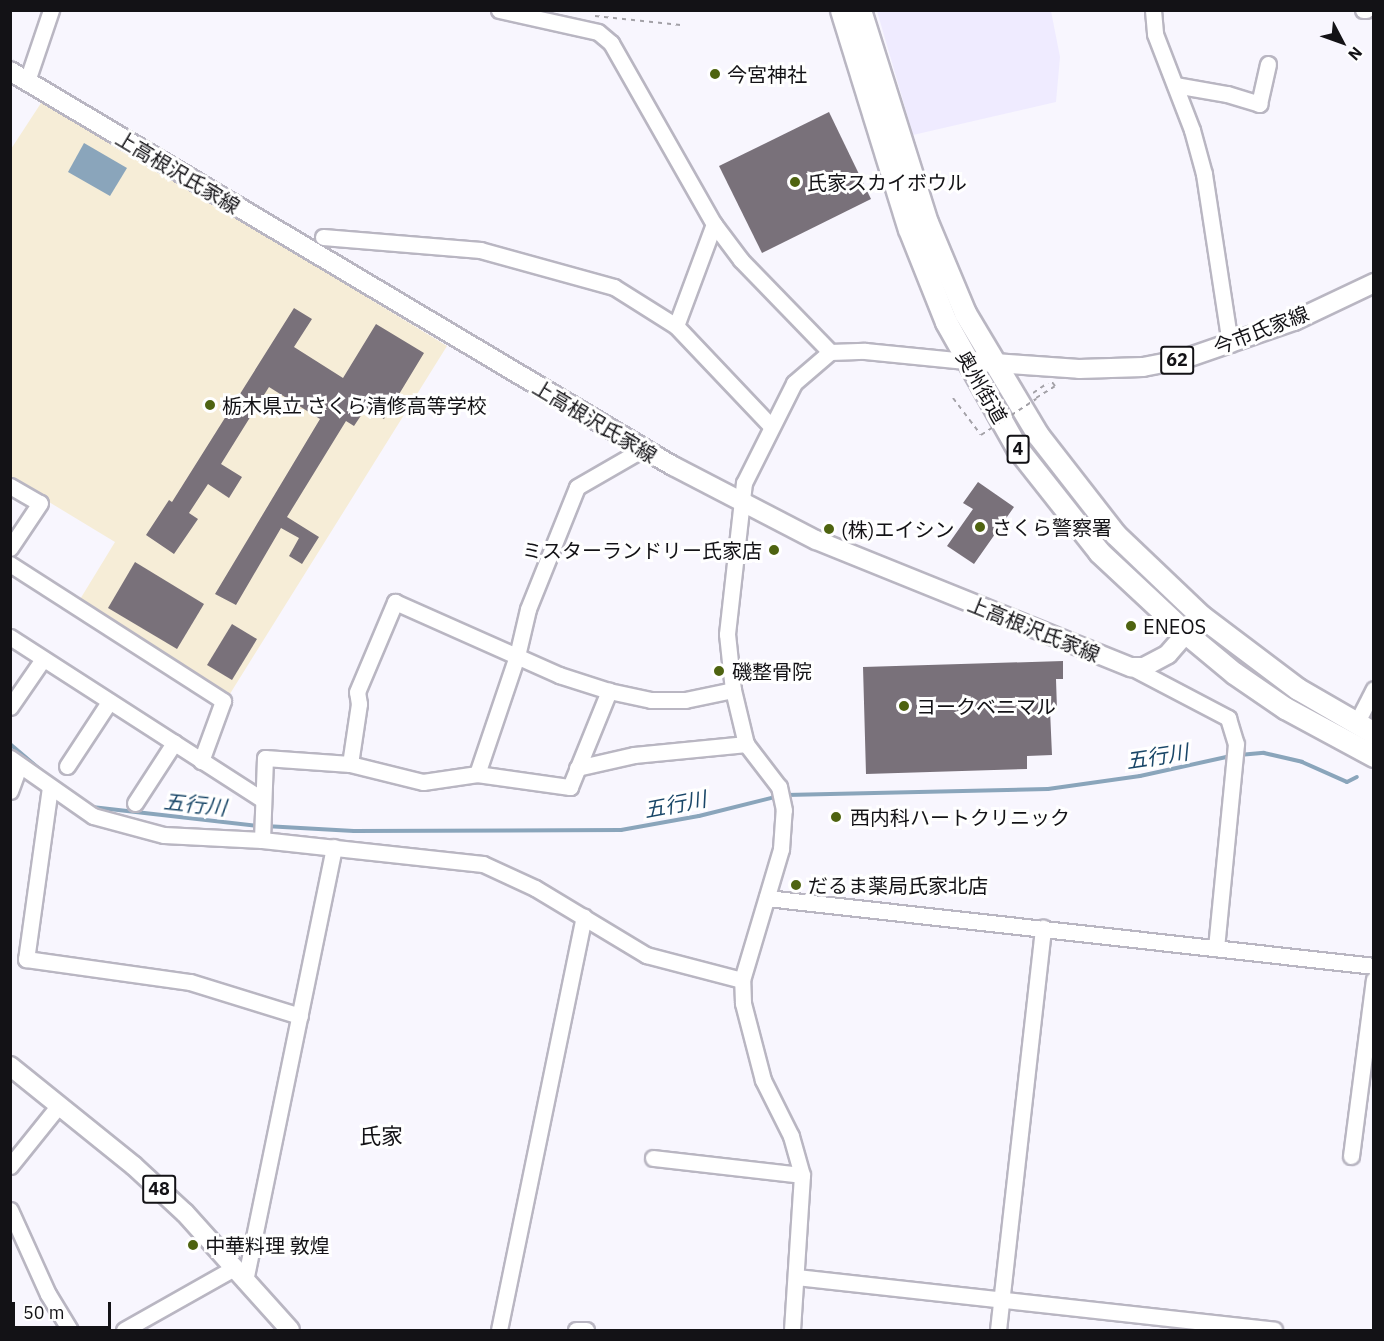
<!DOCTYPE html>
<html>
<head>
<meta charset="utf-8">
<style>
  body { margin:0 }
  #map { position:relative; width:1384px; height:1341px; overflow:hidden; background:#f8f6fe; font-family:"IBM Plex Sans","Noto Sans JP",sans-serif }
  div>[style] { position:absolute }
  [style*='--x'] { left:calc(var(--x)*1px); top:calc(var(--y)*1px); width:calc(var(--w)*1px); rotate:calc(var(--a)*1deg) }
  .built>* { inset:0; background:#efebff }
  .education>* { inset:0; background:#f6edd7 }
  .water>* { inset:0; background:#8aa5bb }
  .stream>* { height:4px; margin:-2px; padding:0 2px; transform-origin:2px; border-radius:2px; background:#8aa5bb }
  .building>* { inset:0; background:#79717a }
  .path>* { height:2px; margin-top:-1px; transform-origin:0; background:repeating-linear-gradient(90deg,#a3a1a7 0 4.5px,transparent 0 9px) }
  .roads { filter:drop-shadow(2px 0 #b9b6c2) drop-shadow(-2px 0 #b9b6c2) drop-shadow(0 2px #b9b6c2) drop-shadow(0 -2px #b9b6c2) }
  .minor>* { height:15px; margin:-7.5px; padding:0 7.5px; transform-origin:7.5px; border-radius:7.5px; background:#fff }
  .major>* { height:18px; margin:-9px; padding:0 9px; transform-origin:9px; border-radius:9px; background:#fff }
  .highway>* { height:21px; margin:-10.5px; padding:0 10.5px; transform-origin:10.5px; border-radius:10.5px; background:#fff }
  .path-bridge>* { height:2px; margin-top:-1px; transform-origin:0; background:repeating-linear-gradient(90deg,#a3a1a7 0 4.5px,transparent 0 9px) }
  .dots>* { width:16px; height:16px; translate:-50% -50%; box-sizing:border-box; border:3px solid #fff; border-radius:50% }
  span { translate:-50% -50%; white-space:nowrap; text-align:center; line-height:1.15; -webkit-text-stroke:6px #fff; paint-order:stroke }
  .shield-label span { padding:2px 4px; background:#fff; border:2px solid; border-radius:4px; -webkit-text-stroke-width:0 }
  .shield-label { font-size:18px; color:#131216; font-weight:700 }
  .poi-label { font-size:20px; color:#131216 }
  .left { translate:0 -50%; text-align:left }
  .right { translate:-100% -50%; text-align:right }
  .street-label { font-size:20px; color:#131216 }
  .water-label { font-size:21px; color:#1a4768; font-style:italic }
  .quarter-label { font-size:22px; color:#131216 }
  .frame { position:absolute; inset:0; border:12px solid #131216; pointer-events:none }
  .north { position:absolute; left:1312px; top:12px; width:60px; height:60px; -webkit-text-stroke:4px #fff; paint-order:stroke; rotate:131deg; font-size:16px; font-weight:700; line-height:24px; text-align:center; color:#131216 }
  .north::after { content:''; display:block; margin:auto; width:21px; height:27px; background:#131216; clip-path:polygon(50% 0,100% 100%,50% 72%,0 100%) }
  .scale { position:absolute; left:12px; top:1302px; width:99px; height:27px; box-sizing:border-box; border:3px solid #131216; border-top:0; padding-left:8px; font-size:18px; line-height:21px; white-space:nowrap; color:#131216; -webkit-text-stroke:4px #fff; paint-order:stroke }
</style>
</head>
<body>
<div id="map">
  <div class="built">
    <i style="clip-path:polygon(877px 11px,1051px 11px,1060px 57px,1056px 102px,913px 135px)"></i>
  </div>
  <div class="education">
    <i style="clip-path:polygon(43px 100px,447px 346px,228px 697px,79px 601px,115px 542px,11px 479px,11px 149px)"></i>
  </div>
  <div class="water">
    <i style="clip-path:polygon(84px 143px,127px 168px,110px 196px,68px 172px)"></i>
  </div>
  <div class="stream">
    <i style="--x:10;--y:744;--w:43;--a:40.3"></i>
    <i style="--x:1239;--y:755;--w:25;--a:-5"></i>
    <i style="--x:1264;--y:753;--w:39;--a:13"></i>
    <i style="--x:1302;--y:762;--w:49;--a:24"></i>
    <i style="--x:1347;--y:782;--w:11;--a:-27"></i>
    <i style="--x:786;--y:795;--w:262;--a:-1.3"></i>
    <i style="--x:1048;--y:789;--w:93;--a:-8"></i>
    <i style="--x:1140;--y:776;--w:93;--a:-12.4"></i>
    <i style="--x:92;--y:807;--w:167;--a:6.5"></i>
    <i style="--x:265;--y:826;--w:89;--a:3.2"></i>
    <i style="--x:354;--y:831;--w:267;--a:-0.2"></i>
    <i style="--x:621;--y:830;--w:79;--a:-10.2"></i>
    <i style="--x:699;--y:816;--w:82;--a:-14"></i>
  </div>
  <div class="building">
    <i style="clip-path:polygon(829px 112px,871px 199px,762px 253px,719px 166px)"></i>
    <i style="clip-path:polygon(294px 308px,312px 319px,294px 347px,343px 378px,376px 324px,424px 353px,384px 419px,366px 408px,354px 426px,346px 421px,287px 517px,319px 537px,302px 564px,289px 556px,299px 538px,281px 528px,236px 605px,215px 594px,320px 419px,269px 387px,221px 464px,242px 477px,229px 498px,208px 484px,189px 513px,198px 519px,174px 554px,146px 535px,169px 500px,172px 502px)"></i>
    <i style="clip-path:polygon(978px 482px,1014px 507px,974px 564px,947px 546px,973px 509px,963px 503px)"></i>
    <i style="clip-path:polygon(135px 562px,204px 604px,177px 649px,108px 608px)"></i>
    <i style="clip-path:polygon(232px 624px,257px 639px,232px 680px,207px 665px)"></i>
    <i style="clip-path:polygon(1063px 661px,1063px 679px,1056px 679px,1057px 710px,1050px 710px,1052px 755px,1027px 756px,1027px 769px,866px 774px,863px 667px)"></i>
  </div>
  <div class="path">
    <i style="--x:595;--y:16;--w:86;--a:6"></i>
    <i style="--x:1033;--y:393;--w:18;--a:-34"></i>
    <i style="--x:953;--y:398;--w:46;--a:52.9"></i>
    <i style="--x:1036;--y:398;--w:22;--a:-32"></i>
    <i style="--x:1055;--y:386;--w:5;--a:-127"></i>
  </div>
  <div class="roads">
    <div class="minor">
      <i style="--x:499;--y:10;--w:101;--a:12.5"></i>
      <i style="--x:598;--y:32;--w:17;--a:40"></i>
      <i style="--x:611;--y:43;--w:208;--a:60.4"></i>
      <i style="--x:714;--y:224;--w:45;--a:53.1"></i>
      <i style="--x:741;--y:260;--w:128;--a:45.9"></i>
      <i style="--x:1153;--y:10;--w:24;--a:85"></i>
      <i style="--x:1155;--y:34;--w:103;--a:68.9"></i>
      <i style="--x:1192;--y:130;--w:46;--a:74.7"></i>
      <i style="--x:1204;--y:174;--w:172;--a:81.3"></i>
      <i style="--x:1363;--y:10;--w:3;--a:0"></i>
      <i style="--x:27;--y:81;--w:75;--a:-71.3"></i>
      <i style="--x:1175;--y:85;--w:53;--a:9.8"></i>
      <i style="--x:1227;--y:94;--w:34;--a:17"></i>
      <i style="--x:1259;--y:104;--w:41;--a:-77.3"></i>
      <i style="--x:323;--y:237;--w:158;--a:4.7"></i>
      <i style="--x:480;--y:250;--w:139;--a:15.4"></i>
      <i style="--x:614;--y:287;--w:73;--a:32.2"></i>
      <i style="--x:676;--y:326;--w:137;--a:46.5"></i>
      <i style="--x:676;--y:326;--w:109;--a:-69.6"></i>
      <i style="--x:10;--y:486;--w:34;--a:30"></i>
      <i style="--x:40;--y:503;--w:54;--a:123.7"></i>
      <i style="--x:10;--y:564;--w:253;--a:32.7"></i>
      <i style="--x:223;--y:701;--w:64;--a:110.1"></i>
      <i style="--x:10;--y:637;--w:301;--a:32.8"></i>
      <i style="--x:1131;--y:667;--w:110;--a:27.7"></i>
      <i style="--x:1228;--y:718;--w:27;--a:73"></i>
      <i style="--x:1236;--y:744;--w:205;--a:95.6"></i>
      <i style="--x:10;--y:707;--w:58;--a:-55.5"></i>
      <i style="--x:1356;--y:724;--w:39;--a:-63"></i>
      <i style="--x:10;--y:758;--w:101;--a:34.9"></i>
      <i style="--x:93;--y:816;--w:73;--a:15"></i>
      <i style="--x:164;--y:835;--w:98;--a:2.9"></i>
      <i style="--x:262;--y:840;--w:222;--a:6.2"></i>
      <i style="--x:483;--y:864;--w:57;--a:24.8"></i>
      <i style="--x:535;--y:888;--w:130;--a:31.1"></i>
      <i style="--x:646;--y:955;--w:99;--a:14.6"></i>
      <i style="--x:350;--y:764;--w:75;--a:13.9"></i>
      <i style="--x:423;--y:782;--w:55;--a:-8.4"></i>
      <i style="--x:477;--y:774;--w:125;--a:-71.3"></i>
      <i style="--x:517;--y:656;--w:48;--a:-76.8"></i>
      <i style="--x:528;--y:609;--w:131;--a:-68.1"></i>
      <i style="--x:577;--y:487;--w:76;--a:-29.9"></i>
      <i style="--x:67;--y:766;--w:77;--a:-56.7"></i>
      <i style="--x:577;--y:768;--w:58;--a:-12.8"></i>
      <i style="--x:634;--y:755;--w:113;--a:-5.6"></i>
      <i style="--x:477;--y:774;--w:94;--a:8"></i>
      <i style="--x:570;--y:787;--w:104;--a:-67.9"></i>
      <i style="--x:50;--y:787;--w:174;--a:97.9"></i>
      <i style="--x:26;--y:959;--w:166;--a:8"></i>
      <i style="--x:190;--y:982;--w:115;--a:17.2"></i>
      <i style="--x:10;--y:791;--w:27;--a:-70"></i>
      <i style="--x:135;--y:803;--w:72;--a:-57"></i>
      <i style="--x:262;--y:840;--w:82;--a:-87.9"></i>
      <i style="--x:265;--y:758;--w:85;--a:4"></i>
      <i style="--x:350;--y:764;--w:61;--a:-81.5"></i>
      <i style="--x:359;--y:704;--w:12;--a:-99"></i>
      <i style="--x:357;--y:692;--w:98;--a:-67.1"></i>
      <i style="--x:395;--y:602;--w:180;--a:24"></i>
      <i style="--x:559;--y:675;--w:52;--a:17.7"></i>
      <i style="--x:609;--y:691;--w:43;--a:12.1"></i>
      <i style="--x:651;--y:700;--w:34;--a:0"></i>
      <i style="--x:685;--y:700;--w:49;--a:-11.8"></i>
      <i style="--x:767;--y:898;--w:611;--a:6.39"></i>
      <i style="--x:1351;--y:1156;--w:178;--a:-82.6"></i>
      <i style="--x:653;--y:1158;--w:150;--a:6.5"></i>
      <i style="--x:10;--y:1166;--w:78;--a:-51.2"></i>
      <i style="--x:10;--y:1210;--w:92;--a:65.7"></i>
      <i style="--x:48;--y:1294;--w:42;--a:58.6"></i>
      <i style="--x:797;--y:1277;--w:480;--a:6.3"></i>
      <i style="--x:245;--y:1281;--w:443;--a:-78.4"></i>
      <i style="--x:124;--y:1330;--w:126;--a:-29.4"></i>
      <i style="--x:499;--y:1330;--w:422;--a:-78.4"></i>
      <i style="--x:576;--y:1330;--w:10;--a:0"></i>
      <i style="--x:792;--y:1330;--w:155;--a:-86.3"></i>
      <i style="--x:802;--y:1175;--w:41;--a:-105.8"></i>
      <i style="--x:791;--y:1136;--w:63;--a:-116.6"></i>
      <i style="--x:763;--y:1080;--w:80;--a:-104.6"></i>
      <i style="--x:743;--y:1003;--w:23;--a:-92"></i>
      <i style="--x:742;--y:980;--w:137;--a:-73.4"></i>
      <i style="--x:781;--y:849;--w:39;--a:-86"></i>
      <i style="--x:784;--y:810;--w:24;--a:-102"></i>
      <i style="--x:779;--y:787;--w:54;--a:-127.5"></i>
      <i style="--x:746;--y:744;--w:56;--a:-103.5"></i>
      <i style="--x:733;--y:690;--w:56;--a:-96.1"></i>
      <i style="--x:727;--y:634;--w:152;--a:-83.6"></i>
      <i style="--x:744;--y:483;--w:112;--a:-63.4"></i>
      <i style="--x:794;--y:383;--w:48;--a:-40.7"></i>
      <i style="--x:830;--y:352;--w:35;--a:-2"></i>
      <i style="--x:865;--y:351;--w:101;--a:5.7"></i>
      <i style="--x:998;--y:1330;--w:405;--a:-83.6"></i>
    </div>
    <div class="major">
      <i style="--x:10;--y:71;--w:772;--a:30.79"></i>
      <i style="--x:673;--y:466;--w:161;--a:27.4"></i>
      <i style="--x:816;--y:540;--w:340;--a:22"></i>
      <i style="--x:1131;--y:667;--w:13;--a:0"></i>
      <i style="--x:1144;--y:667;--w:27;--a:-28"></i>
      <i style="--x:1168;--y:654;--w:50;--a:-49"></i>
      <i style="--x:966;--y:361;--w:113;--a:4"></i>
      <i style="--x:1079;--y:369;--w:64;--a:-1.8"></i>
      <i style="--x:1143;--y:367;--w:42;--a:-11"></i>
      <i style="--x:1184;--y:359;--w:116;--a:-19.1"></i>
      <i style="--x:1294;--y:321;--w:89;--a:-25.4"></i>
      <i style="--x:10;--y:1066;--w:159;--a:38.9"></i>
      <i style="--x:134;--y:1166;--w:69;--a:42.7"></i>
      <i style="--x:185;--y:1213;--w:157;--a:48.1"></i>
    </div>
    <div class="highway">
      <i style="--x:841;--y:10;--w:229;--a:72.8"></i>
      <i style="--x:909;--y:229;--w:100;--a:68.3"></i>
      <i style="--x:946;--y:322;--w:145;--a:60.6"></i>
      <i style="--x:1017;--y:448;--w:132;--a:51.7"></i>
      <i style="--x:1099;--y:552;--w:120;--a:43"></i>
      <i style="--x:1187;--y:634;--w:61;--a:39.7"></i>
      <i style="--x:1234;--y:673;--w:62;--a:34.5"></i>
      <i style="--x:1285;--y:708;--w:101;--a:28.3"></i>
      <i style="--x:860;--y:10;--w:222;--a:72.5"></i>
      <i style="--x:927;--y:222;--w:99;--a:67.3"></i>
      <i style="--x:965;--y:313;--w:142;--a:59.1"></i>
      <i style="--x:1038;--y:435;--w:125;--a:52.1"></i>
      <i style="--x:1115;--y:534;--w:119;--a:43.6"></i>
      <i style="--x:1201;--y:616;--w:121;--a:37"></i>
      <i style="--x:1298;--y:689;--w:88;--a:30.1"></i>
    </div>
  </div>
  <div class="path-bridge">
    <i style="--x:981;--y:435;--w:66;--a:-33.2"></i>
  </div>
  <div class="dots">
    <i style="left:715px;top:74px;background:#4e6310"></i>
    <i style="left:795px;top:182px;background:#4e6310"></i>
    <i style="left:210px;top:405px;background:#4e6310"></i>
    <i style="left:980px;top:527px;background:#4e6310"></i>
    <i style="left:829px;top:529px;background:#4e6310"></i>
    <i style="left:774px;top:550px;background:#4e6310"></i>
    <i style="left:1131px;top:626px;background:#4e6310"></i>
    <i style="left:719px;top:671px;background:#4e6310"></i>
    <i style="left:904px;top:706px;background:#4e6310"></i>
    <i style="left:836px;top:817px;background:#4e6310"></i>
    <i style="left:796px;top:885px;background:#4e6310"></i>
    <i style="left:193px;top:1245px;background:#4e6310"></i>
  </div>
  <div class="shield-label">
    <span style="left:1177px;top:360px">62</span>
    <span style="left:1018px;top:449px">4</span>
    <span style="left:159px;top:1189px">48</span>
  </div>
  <div class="poi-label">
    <span class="left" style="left:727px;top:74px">今宮神社</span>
    <span class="left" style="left:807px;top:182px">氏家スカイボウル</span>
    <span class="left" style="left:222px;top:405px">栃木県立 さくら清修高等学校</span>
    <span class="left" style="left:992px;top:527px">さくら警察署</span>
    <span class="left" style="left:841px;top:529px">(株)エイシン</span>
    <span class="right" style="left:762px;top:550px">ミスターランドリー氏家店</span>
    <span class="left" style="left:1143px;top:626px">ENEOS</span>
    <span class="left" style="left:732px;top:671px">磯整骨院</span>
    <span class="left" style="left:916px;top:706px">ヨークベニマル</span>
    <span class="left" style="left:850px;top:817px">西内科ハートクリニック</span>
    <span class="left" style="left:808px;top:885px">だるま薬局氏家北店</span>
    <span class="left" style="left:205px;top:1245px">中華料理 敦煌</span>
  </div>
  <div class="street-label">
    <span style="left:178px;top:172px;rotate:31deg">上高根沢氏家線</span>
    <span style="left:1261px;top:330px;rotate:-21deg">今市氏家線</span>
    <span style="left:982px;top:387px;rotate:60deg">奥州街道</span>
    <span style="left:595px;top:421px;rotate:31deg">上高根沢氏家線</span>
    <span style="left:1034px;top:629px;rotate:22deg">上高根沢氏家線</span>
  </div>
  <div class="water-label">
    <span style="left:1157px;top:756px;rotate:-9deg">五行川</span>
    <span style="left:195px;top:804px;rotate:6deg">五行川</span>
    <span style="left:675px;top:804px;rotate:-11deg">五行川</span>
  </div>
  <div class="quarter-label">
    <span style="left:381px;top:1136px">氏家</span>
  </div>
  <div class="frame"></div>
  <div class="north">N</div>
  <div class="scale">50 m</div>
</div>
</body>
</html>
